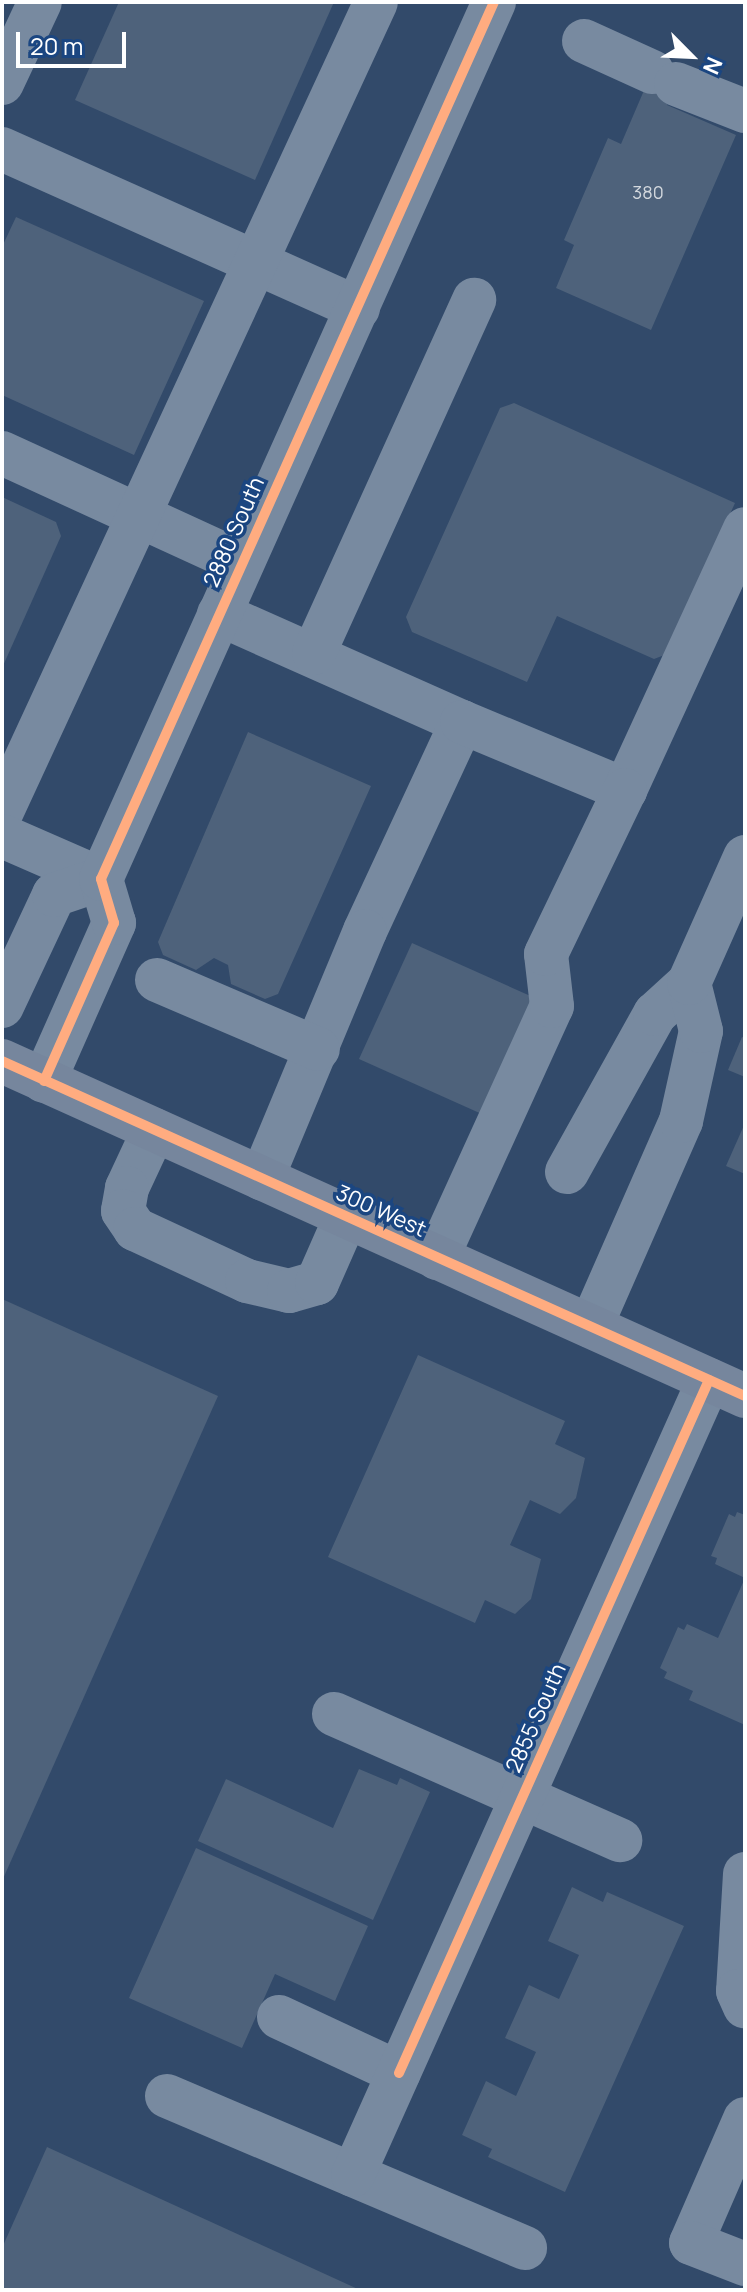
<!DOCTYPE html>
<html>
<head>
<meta charset="utf-8">
<style>
  body { margin:0 }
  #map { position:relative; width:747px; height:2292px; overflow:hidden; background:#324a6a; font-family:Manrope,sans-serif }
  div>[style] { position:absolute }
  [style*='--x'] { left:calc(var(--x)*1px); top:calc(var(--y)*1px); width:calc(var(--w)*1px); rotate:calc(var(--a)*1deg) }
  .building>* { inset:0; background:#4e627b }
  .minor>* { height:44px; margin:-22px; padding:0 22px; transform-origin:22px; border-radius:22px; background:#788aa0 }
  .major>* { height:44px; margin:-22px; padding:0 22px; transform-origin:22px; border-radius:22px; background:#76869d }
  .cycleway>* { height:10px; margin:-5px; padding:0 5px; transform-origin:5px; border-radius:5px; background:#ffac80 }
  span { translate:-50% -50%; white-space:nowrap; text-align:center; line-height:1.15; -webkit-text-stroke:7px #1b4681; paint-order:stroke }
  .number-label { font-size:18px; color:#d3d8de }
  .number-label span { -webkit-text-stroke-width:0 }
  .street-label { font-size:22px; color:#fff }
  .frame { position:absolute; inset:0; border:4px solid #fff; pointer-events:none }
  .north { position:absolute; left:651px; top:16px; width:80px; height:80px; -webkit-text-stroke:6px #1b4681; paint-order:stroke; rotate:114deg; font-size:22px; font-weight:700; line-height:32px; text-align:center; color:#fff }
  .north::after { content:''; display:block; margin:auto; width:28px; height:36px; background:#fff; clip-path:polygon(50% 0,100% 100%,50% 72%,0 100%) }
  .scale { position:absolute; left:16px; top:32px; width:110px; height:36px; box-sizing:border-box; border:4px solid #fff; border-top:0; padding-left:10px; font-size:24px; line-height:28px; white-space:nowrap; color:#fff; -webkit-text-stroke:6px #1b4681; paint-order:stroke }
</style>
</head>
<body>
<div id="map">
  <div class="building">
    <i style="clip-path:polygon(119px 2px,334px 2px,255px 180px,75px 100px)"></i>
    <i style="clip-path:polygon(657px 60px,682px 71px,667px 105px,736px 135px,651px 330px,556px 288px,574px 245px,564px 240px,608px 138px,621px 144px)"></i>
    <i style="clip-path:polygon(16px 217px,204px 301px,134px 455px,2px 395px,2px 247px)"></i>
    <i style="clip-path:polygon(514px 403px,735px 503px,667px 654px,654px 659px,557px 616px,527px 682px,412px 632px,406px 617px,500px 408px)"></i>
    <i style="clip-path:polygon(2px 497px,56px 522px,61px 536px,2px 668px)"></i>
    <i style="clip-path:polygon(248px 732px,371px 786px,278px 994px,265px 999px,231px 984px,228px 965px,214px 958px,196px 970px,163px 955px,158px 942px)"></i>
    <i style="clip-path:polygon(412px 943px,535px 998px,484px 1115px,359px 1059px)"></i>
    <i style="clip-path:polygon(742px 1037px,745px 1038px,745px 1077px,728px 1070px)"></i>
    <i style="clip-path:polygon(745px 1123px,745px 1174px,726px 1166px)"></i>
    <i style="clip-path:polygon(2px 1299px,218px 1396px,2px 1881px)"></i>
    <i style="clip-path:polygon(418px 1355px,565px 1421px,555px 1444px,585px 1458px,576px 1498px,560px 1514px,530px 1500px,510px 1545px,541px 1559px,531px 1599px,515px 1614px,485px 1600px,475px 1623px,328px 1557px)"></i>
    <i style="clip-path:polygon(737px 1512px,745px 1515px,745px 1725px,689px 1700px,693px 1691px,664px 1678px,667px 1672px,660px 1668px,678px 1627px,684px 1630px,687px 1624px,718px 1638px,745px 1578px,715px 1564px,717px 1558px,711px 1556px,729px 1514px,735px 1517px)"></i>
    <i style="clip-path:polygon(359px 1769px,397px 1785px,400px 1778px,430px 1792px,373px 1920px,198px 1841px,226px 1779px,333px 1828px)"></i>
    <i style="clip-path:polygon(196px 1848px,368px 1926px,335px 2001px,275px 1974px,242px 2048px,129px 1998px)"></i>
    <i style="clip-path:polygon(572px 1887px,603px 1902px,607px 1892px,684px 1926px,565px 2192px,488px 2157px,492px 2149px,462px 2135px,486px 2081px,516px 2096px,536px 2052px,505px 2038px,529px 1985px,559px 1999px,579px 1955px,548px 1941px)"></i>
    <i style="clip-path:polygon(47px 2147px,360px 2290px,2px 2290px,2px 2248px)"></i>
  </div>
  <div class="minor">
    <i style="--x:584;--y:41;--w:75;--a:24.5"></i>
    <i style="--x:2;--y:83;--w:89;--a:-64.9"></i>
    <i style="--x:676;--y:84;--w:74;--a:21.4"></i>
    <i style="--x:2;--y:149;--w:390;--a:24.1"></i>
    <i style="--x:2;--y:453;--w:264;--a:24.6"></i>
    <i style="--x:219;--y:614;--w:266;--a:24"></i>
    <i style="--x:462;--y:722;--w:230;--a:114.9"></i>
    <i style="--x:365;--y:931;--w:268;--a:112.6"></i>
    <i style="--x:314;--y:653;--w:388;--a:-65.6"></i>
    <i style="--x:462;--y:722;--w:177;--a:22.6"></i>
    <i style="--x:625;--y:790;--w:287;--a:-65.3"></i>
    <i style="--x:2;--y:811;--w:891;--a:-65.19"></i>
    <i style="--x:2;--y:836;--w:108;--a:23.5"></i>
    <i style="--x:157;--y:980;--w:175;--a:23.2"></i>
    <i style="--x:2;--y:1006;--w:123;--a:-64.9"></i>
    <i style="--x:54;--y:895;--w:50;--a:-18.8"></i>
    <i style="--x:44;--y:1081;--w:173;--a:-66.1"></i>
    <i style="--x:114;--y:923;--w:46;--a:-106.5"></i>
    <i style="--x:101;--y:879;--w:961;--a:-65.86"></i>
    <i style="--x:154;--y:1130;--w:64;--a:115"></i>
    <i style="--x:127;--y:1188;--w:23;--a:100"></i>
    <i style="--x:123;--y:1211;--w:22;--a:56"></i>
    <i style="--x:135;--y:1229;--w:123;--a:24.9"></i>
    <i style="--x:247;--y:1281;--w:43;--a:13.4"></i>
    <i style="--x:289;--y:1291;--w:29;--a:-16"></i>
    <i style="--x:317;--y:1283;--w:72;--a:-66.3"></i>
    <i style="--x:567;--y:1172;--w:181;--a:-60.9"></i>
    <i style="--x:655;--y:1014;--w:46;--a:-42.4"></i>
    <i style="--x:437;--y:1258;--w:277;--a:-65.5"></i>
    <i style="--x:552;--y:1006;--w:52;--a:-96.6"></i>
    <i style="--x:546;--y:954;--w:182;--a:-64.3"></i>
    <i style="--x:591;--y:1326;--w:224;--a:-66.3"></i>
    <i style="--x:681;--y:1121;--w:92;--a:-77.5"></i>
    <i style="--x:701;--y:1031;--w:49;--a:-104"></i>
    <i style="--x:689;--y:983;--w:138;--a:-66"></i>
    <i style="--x:334;--y:1714;--w:313;--a:23.8"></i>
    <i style="--x:745;--y:1874;--w:117;--a:93.4"></i>
    <i style="--x:738;--y:1991;--w:17;--a:66"></i>
    <i style="--x:279;--y:2017;--w:132;--a:25"></i>
    <i style="--x:167;--y:2096;--w:389;--a:23"></i>
    <i style="--x:745;--y:2119;--w:135;--a:113.5"></i>
    <i style="--x:691;--y:2243;--w:58;--a:21.3"></i>
    <i style="--x:353;--y:2175;--w:871;--a:-65.88"></i>
  </div>
  <div class="major">
    <i style="--x:2;--y:1061;--w:815;--a:24.27"></i>
  </div>
  <div class="cycleway">
    <i style="--x:2;--y:1061;--w:815;--a:24.27"></i>
    <i style="--x:44;--y:1081;--w:173;--a:-66.1"></i>
    <i style="--x:114;--y:923;--w:46;--a:-106.5"></i>
    <i style="--x:101;--y:879;--w:961;--a:-65.86"></i>
    <i style="--x:399;--y:2073;--w:759;--a:-65.9"></i>
  </div>
  <div class="number-label">
    <span style="left:648px;top:192px">380</span>
  </div>
  <div class="street-label">
    <span style="left:234px;top:532px;rotate:-66deg">2880 South</span>
    <span style="left:381px;top:1211px;rotate:24deg">300 West</span>
    <span style="left:536px;top:1718px;rotate:-66deg">2855 South</span>
  </div>
  <div class="frame"></div>
  <div class="north">N</div>
  <div class="scale">20 m</div>
</div>
</body>
</html>
